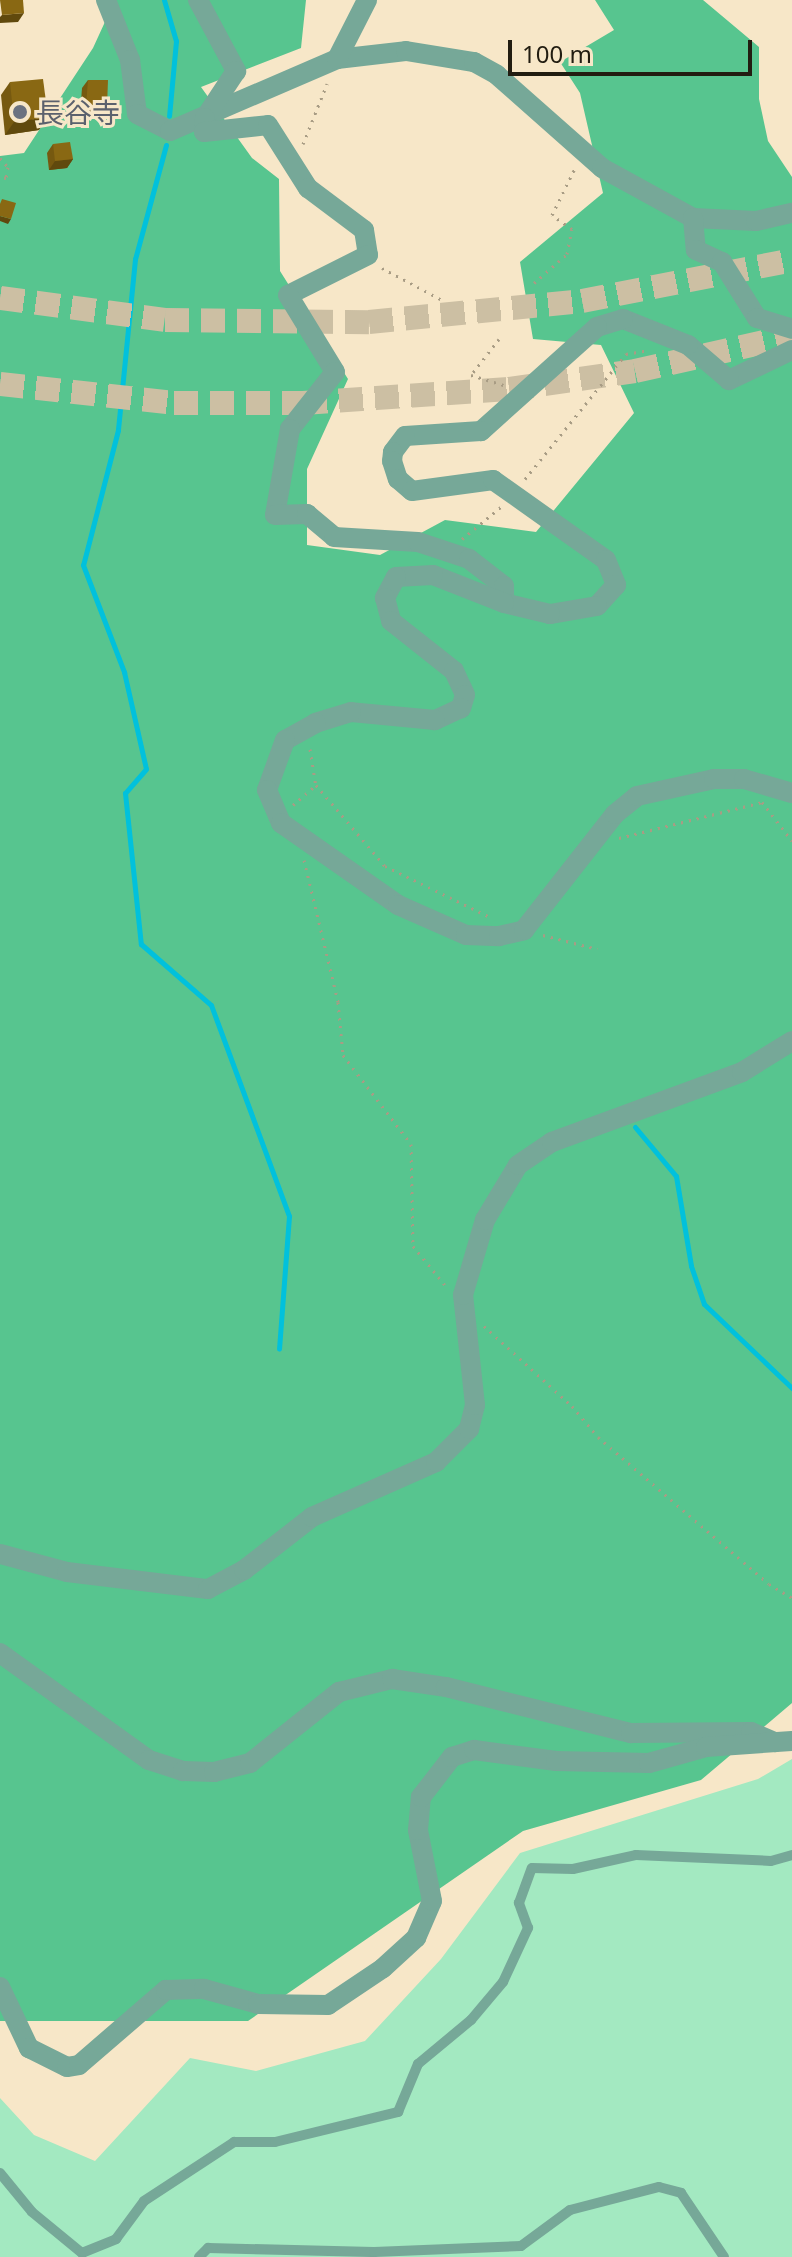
<!DOCTYPE html>
<html>
<head>
<meta charset="utf-8">
<style>
  body { margin:0 }
  #map { position:relative; width:792px; height:2257px; overflow:hidden; background:#f7e7c8; font-family:"Noto Sans","Noto Sans JP",sans-serif }
  div>[style] { position:absolute }
  [style*='--x'] { left:calc(var(--x)*1px); top:calc(var(--y)*1px); width:calc(var(--w)*1px); rotate:calc(var(--a)*1deg) }
  .green>* { inset:0; background:#a3e9c1 }
  .forest>* { inset:0; background:#57c58f }
  .stream>* { height:5px; margin:-2.5px; padding:0 2.5px; transform-origin:2.5px; border-radius:2.5px; background:#01c1dc }
  .motorway-tunnel>* { height:24px; margin-top:-12px; transform-origin:0; background:repeating-linear-gradient(90deg,#ccbfa3 0 24px,transparent 0 36px) }
  .path>* { height:3px; margin-top:-1.5px; transform-origin:0; background:repeating-linear-gradient(90deg,#a89c84 0 2px,transparent 0 8px) }
  .service>* { height:10px; margin:-5px; padding:0 5px; transform-origin:5px; border-radius:5px; background:#76a898 }
  .minor>* { height:20px; margin:-10px; padding:0 10px; transform-origin:10px; border-radius:10px; background:#76a898 }
  .wall>* { inset:0; background:#765910 }
  .shaded-wall>* { inset:0; background:#60490d }
  .building>* { inset:0; background:#896813 }
  .dots>* { width:22px; height:22px; translate:-50% -50%; box-sizing:border-box; border:4px solid #f7e7c8; border-radius:50% }
  span { translate:-50% -50%; white-space:nowrap; text-align:center; line-height:1.15; -webkit-text-stroke:6px #f7e7c8; paint-order:stroke }
  .worship-label { font-size:28px; color:#5b616d }
  .left { translate:0 -50%; text-align:left }
  .scale { position:absolute; left:508px; top:40px; width:244px; height:36px; box-sizing:border-box; border:4px solid #221d11; border-top:0; padding-left:10px; font-size:24px; line-height:28px; white-space:nowrap; color:#221d11; -webkit-text-stroke:6px #f7e7c8; paint-order:stroke }
</style>
</head>
<body>
<div id="map">
  <div class="green">
    <i style="clip-path:polygon(792px 1759px,792px 2257px,0 2257px,0 2098px,34px 2135px,95px 2161px,190px 2058px,256px 2071px,365px 2041px,441px 1959px,520px 1853px,758px 1779px)"></i>
  </div>
  <div class="forest">
    <i style="clip-path:polygon(115px 0,306px 0,301px 48px,201px 87px,252px 158px,279px 179px,280px 271px,348px 379px,307px 469px,307px 545px,380px 555px,445px 520px,536px 532px,634px 413px,601px 345px,533px 339px,520px 262px,603px 193px,580px 93px,560px 62px,614px 30px,595px 0,703px 0,759px 47px,759px 99px,768px 141px,792px 177px,792px 1703px,701px 1780px,523px 1831px,248px 2021px,0 2021px,0 156px,24px 153px,93px 48px)"></i>
  </div>
  <div class="stream">
    <i style="--x:164;--y:0;--w:43;--a:73.7"></i>
    <i style="--x:176;--y:41;--w:75;--a:95.3"></i>
    <i style="--x:166;--y:145;--w:118;--a:105.2"></i>
    <i style="--x:135;--y:259;--w:172;--a:95.7"></i>
    <i style="--x:118;--y:430;--w:139;--a:104.5"></i>
    <i style="--x:83;--y:565;--w:115;--a:69"></i>
    <i style="--x:124;--y:672;--w:99;--a:77.2"></i>
    <i style="--x:146;--y:769;--w:32;--a:131"></i>
    <i style="--x:125;--y:793;--w:152;--a:84"></i>
    <i style="--x:141;--y:944;--w:93;--a:41.1"></i>
    <i style="--x:211;--y:1005;--w:225;--a:69.7"></i>
    <i style="--x:289;--y:1216;--w:133;--a:94.3"></i>
    <i style="--x:635;--y:1127;--w:64;--a:50.1"></i>
    <i style="--x:676;--y:1176;--w:91;--a:80.5"></i>
    <i style="--x:691;--y:1266;--w:40;--a:71.1"></i>
    <i style="--x:704;--y:1304;--w:122;--a:43.7"></i>
  </div>
  <div class="motorway-tunnel">
    <i style="--x:0;--y:298;--w:166;--a:7.6"></i>
    <i style="--x:165;--y:320;--w:204;--a:0.6"></i>
    <i style="--x:369;--y:322;--w:214;--a:-5.6"></i>
    <i style="--x:582;--y:301;--w:214;--a:-11"></i>
    <i style="--x:0;--y:384;--w:175;--a:6.2"></i>
    <i style="--x:174;--y:403;--w:129;--a:0"></i>
    <i style="--x:303;--y:403;--w:206;--a:-3.9"></i>
    <i style="--x:509;--y:389;--w:127;--a:-8.1"></i>
    <i style="--x:635;--y:371;--w:161;--a:-12.6"></i>
  </div>
  <div class="path">
    <i style="--x:303;--y:144;--w:65;--a:-68.2"></i>
    <i style="--x:0;--y:158;--w:12;--a:48"></i>
    <i style="--x:8;--y:167;--w:11;--a:100"></i>
    <i style="--x:6;--y:178;--w:6;--a:-171"></i>
    <i style="--x:382;--y:268;--w:68;--a:28.1"></i>
    <i style="--x:534;--y:283;--w:44;--a:-41.3"></i>
    <i style="--x:567;--y:254;--w:25;--a:-79"></i>
    <i style="--x:572;--y:229;--w:24;--a:-145"></i>
    <i style="--x:552;--y:215;--w:52;--a:-63.9"></i>
    <i style="--x:499;--y:339;--w:46;--a:127.9"></i>
    <i style="--x:471;--y:375;--w:34;--a:17"></i>
    <i style="--x:525;--y:479;--w:161;--a:-51.1"></i>
    <i style="--x:626;--y:354;--w:23;--a:-10"></i>
    <i style="--x:462;--y:539;--w:52;--a:-39.5"></i>
    <i style="--x:310;--y:749;--w:36;--a:81"></i>
    <i style="--x:316;--y:785;--w:106;--a:49.6"></i>
    <i style="--x:385;--y:866;--w:117;--a:25.9"></i>
    <i style="--x:293;--y:805;--w:30;--a:-41"></i>
    <i style="--x:619;--y:838;--w:147;--a:-14.1"></i>
    <i style="--x:762;--y:802;--w:49;--a:52.4"></i>
    <i style="--x:304;--y:860;--w:146;--a:76.5"></i>
    <i style="--x:338;--y:1002;--w:53;--a:84.6"></i>
    <i style="--x:343;--y:1055;--w:112;--a:52.6"></i>
    <i style="--x:411;--y:1144;--w:102;--a:88.9"></i>
    <i style="--x:413;--y:1246;--w:50;--a:50.6"></i>
    <i style="--x:543;--y:935;--w:56;--a:14.5"></i>
    <i style="--x:484;--y:1326;--w:119;--a:42.3"></i>
    <i style="--x:572;--y:1406;--w:40;--a:50"></i>
    <i style="--x:598;--y:1437;--w:225;--a:40.7"></i>
    <i style="--x:769;--y:1584;--w:27;--a:31"></i>
  </div>
  <div class="service">
    <i style="--x:0;--y:2173;--w:50;--a:50.6"></i>
    <i style="--x:32;--y:2212;--w:65;--a:39.4"></i>
    <i style="--x:82;--y:2253;--w:37;--a:-22"></i>
    <i style="--x:116;--y:2239;--w:47;--a:-53.6"></i>
    <i style="--x:144;--y:2201;--w:108;--a:-33.2"></i>
    <i style="--x:234;--y:2142;--w:41;--a:0"></i>
    <i style="--x:275;--y:2142;--w:127;--a:-13.7"></i>
    <i style="--x:398;--y:2112;--w:52;--a:-67.4"></i>
    <i style="--x:418;--y:2064;--w:69;--a:-39.7"></i>
    <i style="--x:471;--y:2020;--w:50;--a:-49.9"></i>
    <i style="--x:503;--y:1982;--w:60;--a:-65.2"></i>
    <i style="--x:528;--y:1928;--w:27;--a:-110"></i>
    <i style="--x:519;--y:1903;--w:37;--a:-70"></i>
    <i style="--x:532;--y:1868;--w:41;--a:1.4"></i>
    <i style="--x:573;--y:1869;--w:65;--a:-12.5"></i>
    <i style="--x:636;--y:1855;--w:135;--a:2.5"></i>
    <i style="--x:771;--y:1861;--w:22;--a:-16"></i>
    <i style="--x:199;--y:2257;--w:13;--a:-45"></i>
    <i style="--x:208;--y:2248;--w:166;--a:1.4"></i>
    <i style="--x:374;--y:2252;--w:147;--a:-2.3"></i>
    <i style="--x:521;--y:2246;--w:61;--a:-36.3"></i>
    <i style="--x:570;--y:2210;--w:92;--a:-14.5"></i>
    <i style="--x:659;--y:2187;--w:23;--a:15"></i>
    <i style="--x:681;--y:2193;--w:77;--a:56.1"></i>
  </div>
  <div class="minor">
    <i style="--x:106;--y:0;--w:65;--a:68.2"></i>
    <i style="--x:130;--y:60;--w:54;--a:82.6"></i>
    <i style="--x:137;--y:114;--w:37;--a:27"></i>
    <i style="--x:170;--y:131;--w:182;--a:-23.3"></i>
    <i style="--x:337;--y:59;--w:69;--a:-6.6"></i>
    <i style="--x:406;--y:51;--w:69;--a:9.2"></i>
    <i style="--x:474;--y:62;--w:26;--a:29"></i>
    <i style="--x:497;--y:75;--w:140;--a:41.5"></i>
    <i style="--x:602;--y:168;--w:104;--a:28.8"></i>
    <i style="--x:693;--y:218;--w:63;--a:2.7"></i>
    <i style="--x:756;--y:221;--w:37;--a:-13"></i>
    <i style="--x:198;--y:0;--w:81;--a:61.8"></i>
    <i style="--x:236;--y:71;--w:56;--a:123.4"></i>
    <i style="--x:205;--y:118;--w:14;--a:94"></i>
    <i style="--x:204;--y:132;--w:64;--a:-6.2"></i>
    <i style="--x:268;--y:125;--w:75;--a:57.6"></i>
    <i style="--x:308;--y:188;--w:70;--a:36.9"></i>
    <i style="--x:364;--y:230;--w:25;--a:81"></i>
    <i style="--x:368;--y:255;--w:89;--a:153.4"></i>
    <i style="--x:288;--y:295;--w:90;--a:58.6"></i>
    <i style="--x:335;--y:372;--w:73;--a:128.3"></i>
    <i style="--x:290;--y:429;--w:87;--a:99.9"></i>
    <i style="--x:275;--y:515;--w:32;--a:-2"></i>
    <i style="--x:307;--y:514;--w:35;--a:40"></i>
    <i style="--x:334;--y:537;--w:84;--a:3.4"></i>
    <i style="--x:418;--y:542;--w:54;--a:18.4"></i>
    <i style="--x:469;--y:559;--w:44;--a:37.6"></i>
    <i style="--x:504;--y:586;--w:17;--a:90"></i>
    <i style="--x:337;--y:59;--w:66;--a:-63"></i>
    <i style="--x:693;--y:218;--w:32;--a:85"></i>
    <i style="--x:696;--y:250;--w:29;--a:25"></i>
    <i style="--x:722;--y:262;--w:66;--a:58"></i>
    <i style="--x:757;--y:318;--w:37;--a:17"></i>
    <i style="--x:792;--y:350;--w:70;--a:154.5"></i>
    <i style="--x:729;--y:380;--w:54;--a:-139.5"></i>
    <i style="--x:688;--y:345;--w:70;--a:-158.2"></i>
    <i style="--x:623;--y:319;--w:27;--a:163"></i>
    <i style="--x:597;--y:327;--w:156;--a:138.1"></i>
    <i style="--x:481;--y:431;--w:76;--a:176.2"></i>
    <i style="--x:405;--y:436;--w:20;--a:127"></i>
    <i style="--x:393;--y:452;--w:9;--a:96"></i>
    <i style="--x:392;--y:461;--w:19;--a:72"></i>
    <i style="--x:398;--y:479;--w:18;--a:41"></i>
    <i style="--x:412;--y:491;--w:82;--a:-7.7"></i>
    <i style="--x:493;--y:480;--w:138;--a:35.3"></i>
    <i style="--x:606;--y:560;--w:27;--a:68"></i>
    <i style="--x:616;--y:585;--w:28;--a:132"></i>
    <i style="--x:597;--y:606;--w:48;--a:170.3"></i>
    <i style="--x:550;--y:614;--w:47;--a:-166.6"></i>
    <i style="--x:504;--y:603;--w:76;--a:-158.5"></i>
    <i style="--x:433;--y:575;--w:37;--a:177"></i>
    <i style="--x:396;--y:577;--w:24;--a:118"></i>
    <i style="--x:385;--y:598;--w:24;--a:75"></i>
    <i style="--x:391;--y:621;--w:80;--a:38.4"></i>
    <i style="--x:454;--y:671;--w:26;--a:65"></i>
    <i style="--x:465;--y:695;--w:14;--a:107"></i>
    <i style="--x:461;--y:708;--w:29;--a:155"></i>
    <i style="--x:435;--y:720;--w:84;--a:-174.6"></i>
    <i style="--x:351;--y:712;--w:37;--a:163"></i>
    <i style="--x:316;--y:723;--w:35;--a:151"></i>
    <i style="--x:285;--y:740;--w:53;--a:109.8"></i>
    <i style="--x:267;--y:790;--w:36;--a:67"></i>
    <i style="--x:281;--y:823;--w:143;--a:35"></i>
    <i style="--x:398;--y:905;--w:74;--a:23.8"></i>
    <i style="--x:466;--y:935;--w:33;--a:2"></i>
    <i style="--x:499;--y:936;--w:26;--a:-13"></i>
    <i style="--x:524;--y:930;--w:147;--a:-51.9"></i>
    <i style="--x:615;--y:814;--w:28;--a:-39"></i>
    <i style="--x:637;--y:796;--w:79;--a:-12.4"></i>
    <i style="--x:714;--y:779;--w:30;--a:0"></i>
    <i style="--x:744;--y:779;--w:50;--a:16.3"></i>
    <i style="--x:0;--y:1554;--w:69;--a:15"></i>
    <i style="--x:67;--y:1572;--w:142;--a:6.9"></i>
    <i style="--x:208;--y:1589;--w:41;--a:-27.8"></i>
    <i style="--x:244;--y:1570;--w:86;--a:-37.9"></i>
    <i style="--x:312;--y:1517;--w:136;--a:-23.9"></i>
    <i style="--x:436;--y:1462;--w:47;--a:-45"></i>
    <i style="--x:469;--y:1429;--w:25;--a:-76"></i>
    <i style="--x:475;--y:1405;--w:111;--a:-96.2"></i>
    <i style="--x:463;--y:1295;--w:78;--a:-73.7"></i>
    <i style="--x:485;--y:1220;--w:64;--a:-59"></i>
    <i style="--x:518;--y:1165;--w:41;--a:-34.1"></i>
    <i style="--x:552;--y:1142;--w:202;--a:-20.2"></i>
    <i style="--x:742;--y:1072;--w:59;--a:-31.8"></i>
    <i style="--x:0;--y:1653;--w:183;--a:35.7"></i>
    <i style="--x:149;--y:1760;--w:36;--a:18"></i>
    <i style="--x:183;--y:1771;--w:31;--a:2"></i>
    <i style="--x:214;--y:1772;--w:37;--a:-14"></i>
    <i style="--x:250;--y:1763;--w:114;--a:-38.6"></i>
    <i style="--x:339;--y:1692;--w:55;--a:-13.8"></i>
    <i style="--x:392;--y:1679;--w:55;--a:8.4"></i>
    <i style="--x:446;--y:1687;--w:191;--a:14"></i>
    <i style="--x:631;--y:1733;--w:120;--a:-0.5"></i>
    <i style="--x:751;--y:1732;--w:26;--a:23"></i>
    <i style="--x:0;--y:1987;--w:68;--a:64.6"></i>
    <i style="--x:29;--y:2048;--w:42;--a:26.6"></i>
    <i style="--x:67;--y:2067;--w:12;--a:-9"></i>
    <i style="--x:79;--y:2065;--w:115;--a:-40.8"></i>
    <i style="--x:166;--y:1990;--w:38;--a:-2"></i>
    <i style="--x:204;--y:1989;--w:56;--a:15.5"></i>
    <i style="--x:258;--y:2004;--w:70;--a:0.8"></i>
    <i style="--x:328;--y:2005;--w:66;--a:-33.9"></i>
    <i style="--x:383;--y:1968;--w:45;--a:-42.3"></i>
    <i style="--x:416;--y:1938;--w:40;--a:-66.6"></i>
    <i style="--x:432;--y:1901;--w:72;--a:-101.2"></i>
    <i style="--x:418;--y:1830;--w:33;--a:-85"></i>
    <i style="--x:421;--y:1797;--w:51;--a:-52.2"></i>
    <i style="--x:452;--y:1757;--w:23;--a:-18"></i>
    <i style="--x:474;--y:1750;--w:83;--a:7.6"></i>
    <i style="--x:556;--y:1761;--w:93;--a:1.2"></i>
    <i style="--x:649;--y:1763;--w:59;--a:-15.7"></i>
    <i style="--x:706;--y:1747;--w:86;--a:-4"></i>
  </div>
  <div class="wall">
    <i style="clip-path:polygon(88px 80px,107px 107px,101px 116px,80px 115px,82px 88px)"></i>
    <i style="clip-path:polygon(10px 82px,39px 130px,5px 135px,1px 95px)"></i>
    <i style="clip-path:polygon(53px 144px,73px 159px,67px 168px,49px 170px,47px 153px)"></i>
  </div>
  <div class="shaded-wall">
    <i style="clip-path:polygon(24px 13px,18px 22px,0 23px,0 17px,2px 15px)"></i>
    <i style="clip-path:polygon(86px 106px,107px 107px,101px 116px,80px 115px)"></i>
    <i style="clip-path:polygon(48px 117px,39px 130px,5px 135px,14px 122px)"></i>
    <i style="clip-path:polygon(73px 159px,67px 168px,49px 170px,55px 161px)"></i>
    <i style="clip-path:polygon(0 216px,11px 219px,8px 224px,0 221px)"></i>
  </div>
  <div class="building">
    <i style="clip-path:polygon(0 0,23px 0,24px 13px,2px 15px)"></i>
    <i style="clip-path:polygon(43px 79px,48px 117px,14px 122px,10px 82px)"></i>
    <i style="clip-path:polygon(88px 80px,108px 80px,107px 107px,86px 106px)"></i>
    <i style="clip-path:polygon(70px 142px,73px 159px,55px 161px,53px 144px)"></i>
    <i style="clip-path:polygon(2px 199px,16px 203px,11px 219px,0 216px,0 204px)"></i>
  </div>
  <div class="dots">
    <i style="left:20px;top:112px;background:#6b7280"></i>
  </div>
  <div class="worship-label">
    <span class="left" style="left:36px;top:112px">長谷寺</span>
  </div>
  <div class="scale">100 m</div>
</div>
</body>
</html>
